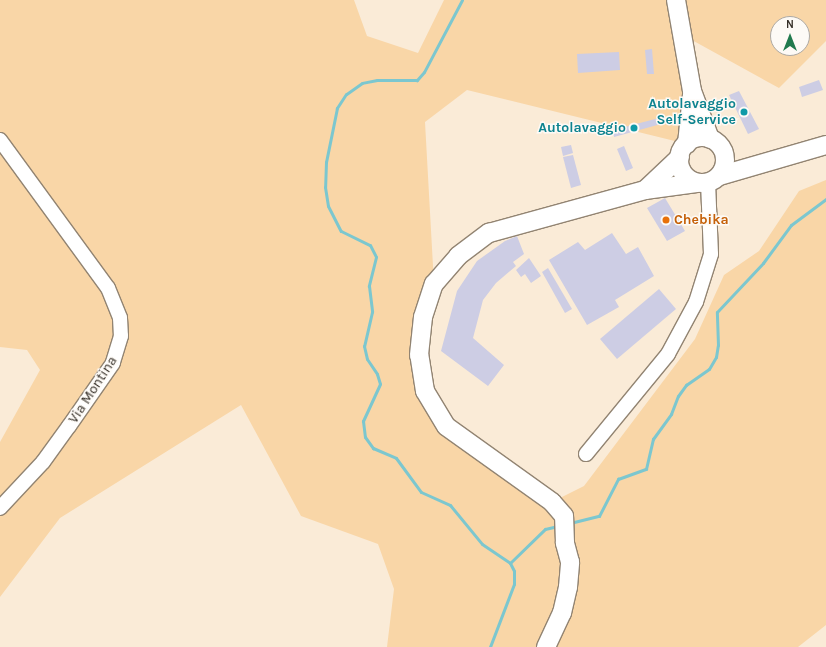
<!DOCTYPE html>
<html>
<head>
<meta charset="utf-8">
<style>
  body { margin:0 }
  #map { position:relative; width:826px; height:647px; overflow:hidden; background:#faebd7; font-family:Karla,sans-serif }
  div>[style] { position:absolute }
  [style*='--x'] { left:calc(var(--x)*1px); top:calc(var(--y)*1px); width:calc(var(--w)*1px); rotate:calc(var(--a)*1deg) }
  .green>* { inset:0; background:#f9d6a7 }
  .stream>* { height:3px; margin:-1.5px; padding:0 1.5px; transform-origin:1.5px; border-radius:1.5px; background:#7cc7cf }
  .building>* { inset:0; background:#cdcde4 }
  .roads { filter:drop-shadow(1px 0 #928472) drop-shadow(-1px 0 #928472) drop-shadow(0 1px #928472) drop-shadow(0 -1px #928472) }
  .minor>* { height:14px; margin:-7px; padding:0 7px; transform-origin:7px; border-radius:7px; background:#fff }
  .major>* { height:18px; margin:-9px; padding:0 9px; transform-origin:9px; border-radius:9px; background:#fff }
  .major>.ring { margin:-9px; padding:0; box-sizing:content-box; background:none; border:18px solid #fff; border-radius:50% }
  .dots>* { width:11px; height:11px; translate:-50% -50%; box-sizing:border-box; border:2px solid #fdfaf6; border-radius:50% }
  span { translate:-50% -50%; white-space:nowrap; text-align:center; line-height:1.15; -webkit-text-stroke:3px #fdfaf6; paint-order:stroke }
  .culture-label { font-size:14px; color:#0d838f; font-weight:700 }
  .right { translate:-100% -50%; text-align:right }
  .food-label { font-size:14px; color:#c56008; font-weight:700 }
  .left { translate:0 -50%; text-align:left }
  .street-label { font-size:14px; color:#352f28 }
  .north { position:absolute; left:770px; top:16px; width:40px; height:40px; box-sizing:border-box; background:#fdfaf6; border:1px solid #ada9a4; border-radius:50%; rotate:0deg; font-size:11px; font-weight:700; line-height:16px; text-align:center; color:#352f28 }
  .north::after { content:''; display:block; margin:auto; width:14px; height:18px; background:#217a4e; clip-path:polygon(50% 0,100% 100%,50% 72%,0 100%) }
</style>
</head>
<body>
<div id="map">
  <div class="green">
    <i style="clip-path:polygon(evenodd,0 0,354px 0,367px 36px,418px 53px,444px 0,826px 0,826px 41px,779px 88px,681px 34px,687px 144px,467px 90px,425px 122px,434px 284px,419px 355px,446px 426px,552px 502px,584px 486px,695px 339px,724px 275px,759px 251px,799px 191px,826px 180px,826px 625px,798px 647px,387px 647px,394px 589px,378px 544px,301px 516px,241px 405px,60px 518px,0 597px,0 442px,40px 370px,27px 350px,0 347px,0 0,778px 24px,802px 24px,802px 48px,778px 48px,778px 24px)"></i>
  </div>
  <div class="stream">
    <i style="--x:462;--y:0;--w:81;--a:117.8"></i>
    <i style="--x:424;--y:72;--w:11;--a:131"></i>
    <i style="--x:417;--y:80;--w:40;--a:180"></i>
    <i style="--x:377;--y:80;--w:15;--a:169"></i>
    <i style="--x:362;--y:83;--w:19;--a:145"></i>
    <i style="--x:346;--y:94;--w:17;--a:123"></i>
    <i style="--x:337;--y:108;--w:55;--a:101.5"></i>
    <i style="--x:326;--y:162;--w:25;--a:92"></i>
    <i style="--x:325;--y:187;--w:19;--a:81"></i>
    <i style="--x:328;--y:206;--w:28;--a:63"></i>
    <i style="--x:341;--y:231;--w:32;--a:26"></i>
    <i style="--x:370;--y:245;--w:13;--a:63"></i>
    <i style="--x:376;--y:257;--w:30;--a:104"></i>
    <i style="--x:369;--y:286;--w:26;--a:83"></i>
    <i style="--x:372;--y:312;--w:35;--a:103"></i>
    <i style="--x:364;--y:346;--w:13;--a:77"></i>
    <i style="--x:367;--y:359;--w:18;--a:56"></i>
    <i style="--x:377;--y:374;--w:10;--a:73"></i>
    <i style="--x:380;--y:384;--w:41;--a:114.7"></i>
    <i style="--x:363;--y:421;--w:16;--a:83"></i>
    <i style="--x:365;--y:437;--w:14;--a:54"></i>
    <i style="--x:373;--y:448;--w:25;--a:23"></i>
    <i style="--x:396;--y:458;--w:42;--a:53.7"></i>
    <i style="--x:421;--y:492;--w:32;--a:24"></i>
    <i style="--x:450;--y:505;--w:50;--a:50.6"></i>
    <i style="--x:482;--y:544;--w:34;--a:34"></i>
    <i style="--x:510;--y:563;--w:9;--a:63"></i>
    <i style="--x:514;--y:571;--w:13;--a:90"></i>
    <i style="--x:514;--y:584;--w:67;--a:110.9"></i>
    <i style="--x:570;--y:523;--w:30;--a:-14"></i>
    <i style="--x:599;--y:516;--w:42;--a:-62.8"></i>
    <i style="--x:618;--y:479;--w:30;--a:-20"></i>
    <i style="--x:646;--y:469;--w:31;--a:-77"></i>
    <i style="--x:653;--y:439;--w:31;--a:-54"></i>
    <i style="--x:671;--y:414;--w:19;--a:-69"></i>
    <i style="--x:678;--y:396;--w:14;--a:-54"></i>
    <i style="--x:686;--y:385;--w:28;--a:-35"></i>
    <i style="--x:709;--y:369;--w:14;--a:-60"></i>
    <i style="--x:716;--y:357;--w:12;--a:-81"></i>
    <i style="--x:718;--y:345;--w:33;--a:-92"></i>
    <i style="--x:717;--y:312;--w:67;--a:-46.8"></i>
    <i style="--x:763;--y:263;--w:47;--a:-53.6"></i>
    <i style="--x:791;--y:225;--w:44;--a:-36.6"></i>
    <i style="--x:510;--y:563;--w:49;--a:-44.2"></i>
    <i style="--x:545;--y:529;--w:13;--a:-13"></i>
  </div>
  <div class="building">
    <i style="clip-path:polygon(652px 49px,654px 74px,647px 74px,645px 50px)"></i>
    <i style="clip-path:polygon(619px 52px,620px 70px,578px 73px,577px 54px)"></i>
    <i style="clip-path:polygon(819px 80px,823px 90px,802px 97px,799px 87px)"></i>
    <i style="clip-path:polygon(739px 91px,759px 129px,748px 134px,729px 95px)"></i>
    <i style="clip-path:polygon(659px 118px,661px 124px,614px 137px,613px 130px)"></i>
    <i style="clip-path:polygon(571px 145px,573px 153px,563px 156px,561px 147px)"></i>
    <i style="clip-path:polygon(624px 146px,633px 168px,626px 171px,617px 149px)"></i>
    <i style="clip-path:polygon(573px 155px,581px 185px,571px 188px,563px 157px)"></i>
    <i style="clip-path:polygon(665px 198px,685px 231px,667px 241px,647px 208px)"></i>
    <i style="clip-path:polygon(612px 233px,626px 254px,638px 247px,654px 276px,615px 300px,619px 307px,587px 325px,549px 260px,578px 242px,585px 250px)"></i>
    <i style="clip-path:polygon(517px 236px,524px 254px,513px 262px,516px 266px,496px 283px,483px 300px,473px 338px,504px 365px,488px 386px,441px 351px,457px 291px,477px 261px,505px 241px)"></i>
    <i style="clip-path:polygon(529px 258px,541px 276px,531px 283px,525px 274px,521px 277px,516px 270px)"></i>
    <i style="clip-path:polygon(548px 268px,572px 309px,565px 313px,542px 272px)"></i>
    <i style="clip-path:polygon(659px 289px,676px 309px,617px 359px,600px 339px)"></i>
  </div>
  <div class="roads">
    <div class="minor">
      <i style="--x:0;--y:140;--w:183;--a:53.9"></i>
      <i style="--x:108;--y:288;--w:32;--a:68"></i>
      <i style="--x:120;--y:318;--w:18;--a:87"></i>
      <i style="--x:121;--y:336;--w:28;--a:107"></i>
      <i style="--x:113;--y:363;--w:77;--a:124.9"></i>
      <i style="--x:69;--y:426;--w:44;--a:125.8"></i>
      <i style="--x:43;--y:462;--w:63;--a:133.1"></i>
      <i style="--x:586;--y:454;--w:129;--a:-50.6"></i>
      <i style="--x:668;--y:354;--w:59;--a:-61.7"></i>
      <i style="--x:696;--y:302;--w:50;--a:-72.6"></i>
      <i style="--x:711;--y:254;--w:71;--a:-92.4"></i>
    </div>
    <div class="major">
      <i style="--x:676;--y:0;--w:92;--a:80"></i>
      <i style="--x:692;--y:91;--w:51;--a:69.4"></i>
      <i class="ring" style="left:679px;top:137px;width:28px;height:28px"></i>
      <i style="--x:687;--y:144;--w:49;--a:-84.2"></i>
      <i style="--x:719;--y:176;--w:111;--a:-16.2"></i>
      <i style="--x:645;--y:190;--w:48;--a:-43.3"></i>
      <i style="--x:546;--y:647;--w:38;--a:-65"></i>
      <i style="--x:562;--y:613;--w:27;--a:-77"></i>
      <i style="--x:568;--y:587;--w:25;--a:-85"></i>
      <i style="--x:570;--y:562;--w:20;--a:-105"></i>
      <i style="--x:565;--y:543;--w:27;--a:-92"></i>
      <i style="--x:564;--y:516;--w:18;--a:-131"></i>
      <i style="--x:552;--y:502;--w:130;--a:-144.4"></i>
      <i style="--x:446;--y:426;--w:41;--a:-121"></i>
      <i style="--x:425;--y:391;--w:36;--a:-99"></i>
      <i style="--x:419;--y:355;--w:38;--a:-84"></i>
      <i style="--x:423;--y:317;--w:35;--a:-72"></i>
      <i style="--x:434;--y:284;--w:37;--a:-49"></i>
      <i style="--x:458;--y:256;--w:39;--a:-37"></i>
      <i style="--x:489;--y:233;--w:162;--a:-15.4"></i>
      <i style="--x:645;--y:190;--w:52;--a:-7.7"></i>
    </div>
  </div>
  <div class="dots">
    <i style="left:744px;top:112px;background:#0f9aa8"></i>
    <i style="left:634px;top:128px;background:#0f9aa8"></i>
    <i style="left:666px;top:220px;background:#e8710a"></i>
  </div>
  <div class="culture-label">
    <span class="right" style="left:736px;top:112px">Autolavaggio<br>Self-Service</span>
    <span class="right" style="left:626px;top:128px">Autolavaggio</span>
  </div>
  <div class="food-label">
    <span class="left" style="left:674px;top:220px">Chebika</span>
  </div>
  <div class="street-label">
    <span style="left:93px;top:390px;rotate:-57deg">Via Montina</span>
  </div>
  <div class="north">N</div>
</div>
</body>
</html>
